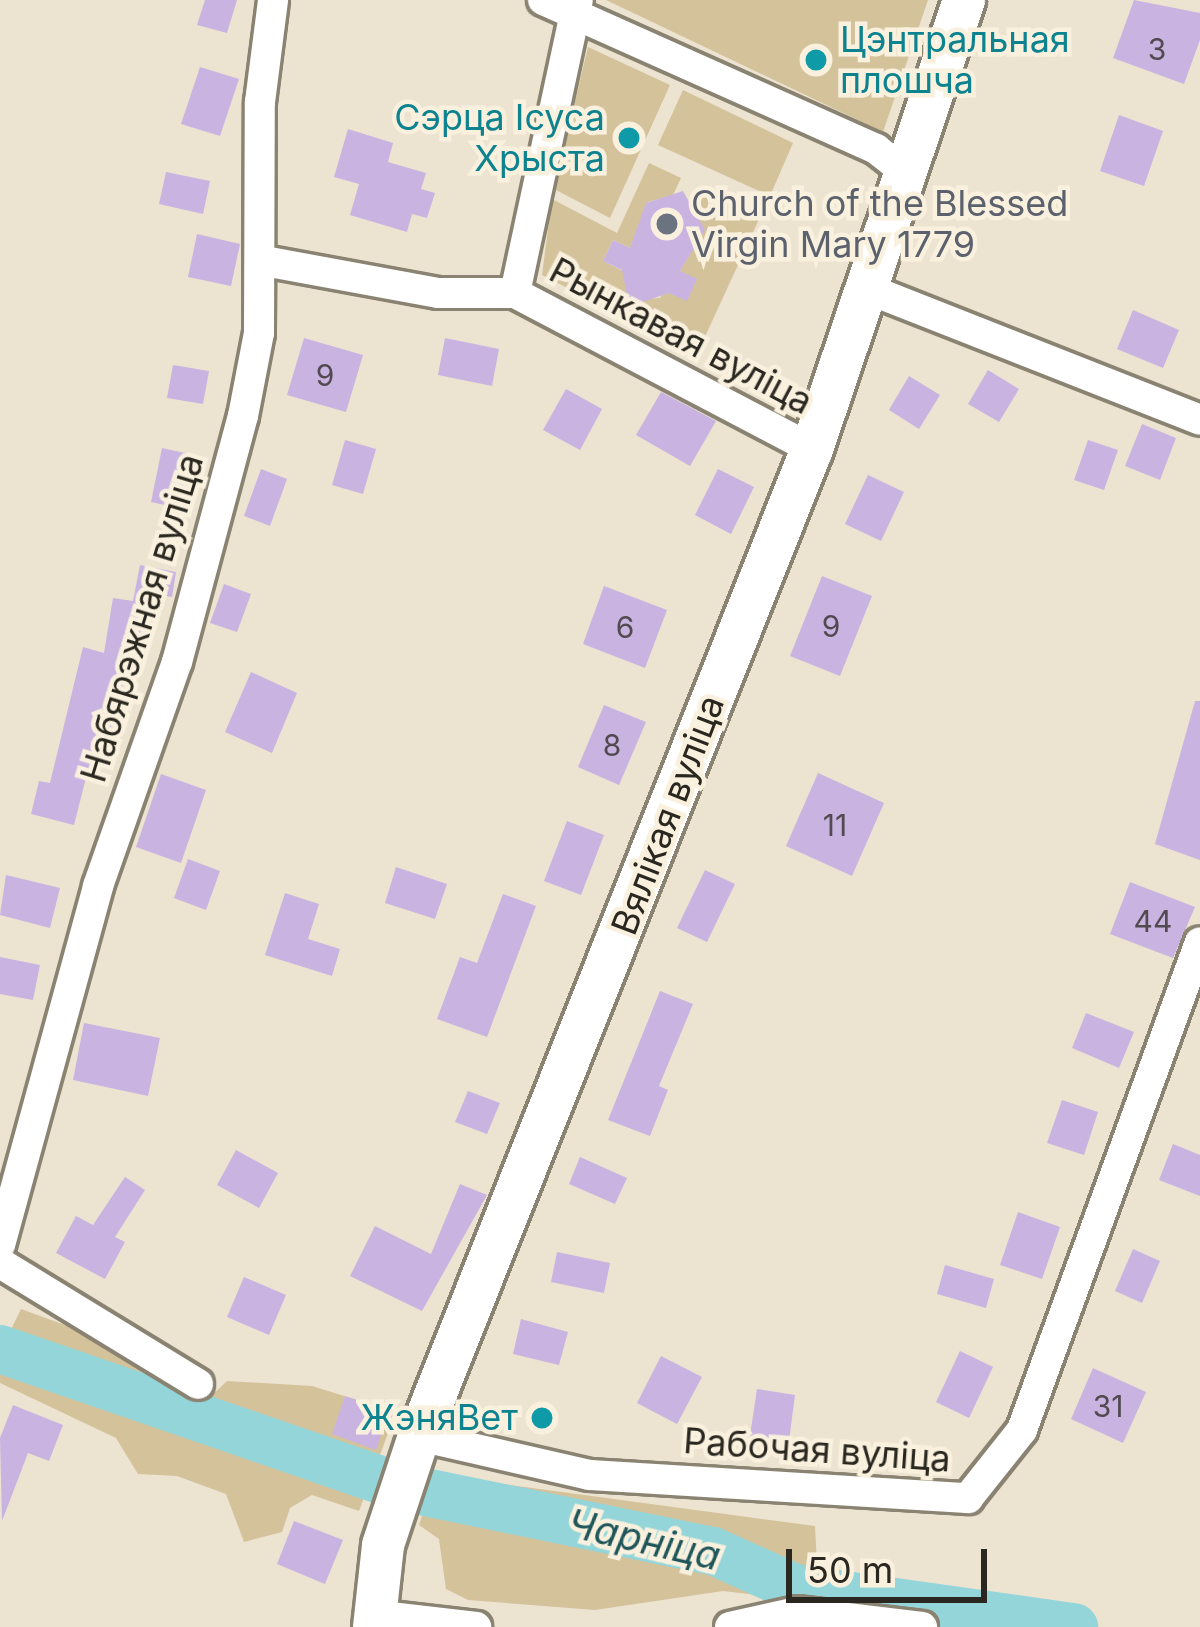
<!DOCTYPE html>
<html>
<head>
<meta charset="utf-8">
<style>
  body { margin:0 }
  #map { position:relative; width:1200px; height:1627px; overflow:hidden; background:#ece3d1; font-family:Inter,sans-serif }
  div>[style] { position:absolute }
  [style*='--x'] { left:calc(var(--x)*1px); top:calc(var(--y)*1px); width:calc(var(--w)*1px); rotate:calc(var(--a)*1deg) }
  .green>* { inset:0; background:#d4c29b }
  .river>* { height:48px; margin:-24px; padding:0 24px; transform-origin:24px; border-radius:24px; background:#94d5d9 }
  .building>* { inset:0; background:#c9b4e1 }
  .roads { filter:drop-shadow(3px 0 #8a8372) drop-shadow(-3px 0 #8a8372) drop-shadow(0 3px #8a8372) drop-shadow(0 -3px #8a8372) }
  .street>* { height:30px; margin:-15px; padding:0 15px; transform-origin:15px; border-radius:15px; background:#fff }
  .secondary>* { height:42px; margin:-21px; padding:0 21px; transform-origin:21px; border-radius:21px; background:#fff }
  .dots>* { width:33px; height:33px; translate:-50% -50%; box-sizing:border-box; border:6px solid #f9f0de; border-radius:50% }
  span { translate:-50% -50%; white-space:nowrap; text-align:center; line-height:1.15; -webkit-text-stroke:9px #f9f0de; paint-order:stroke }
  .number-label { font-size:30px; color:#524a50 }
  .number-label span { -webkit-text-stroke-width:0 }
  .culture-label { font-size:36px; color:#0d838f }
  .left { translate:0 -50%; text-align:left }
  .right { translate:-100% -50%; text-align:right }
  .worship-label { font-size:36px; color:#5b616d }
  .street-label { font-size:36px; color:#2a2720 }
  .water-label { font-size:39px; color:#1f565a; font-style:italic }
  .scale { position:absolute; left:786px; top:1549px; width:201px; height:54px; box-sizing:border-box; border:6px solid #2a2720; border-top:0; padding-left:15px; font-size:36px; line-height:42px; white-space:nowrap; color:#2a2720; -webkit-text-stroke:9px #f9f0de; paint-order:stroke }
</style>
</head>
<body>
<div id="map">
  <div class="green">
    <i style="clip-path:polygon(606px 0,928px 0,883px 132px)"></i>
    <i style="clip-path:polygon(588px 47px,670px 85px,610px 218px,554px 189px)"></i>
    <i style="clip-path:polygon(683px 90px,793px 143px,770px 196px,658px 145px)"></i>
    <i style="clip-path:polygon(649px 163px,681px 178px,673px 195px,648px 202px,630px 248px,613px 240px,603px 261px,625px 272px,633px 300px,660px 298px,680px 271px,704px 229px,693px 224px,700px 187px,761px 215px,697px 354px,542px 275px,552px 199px,617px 233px)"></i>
    <i style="clip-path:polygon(21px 1309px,133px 1350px,152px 1368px,152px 1385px,206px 1401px,227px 1381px,312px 1386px,396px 1412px,359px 1511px,312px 1495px,290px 1508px,282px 1532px,244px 1542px,226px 1494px,177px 1476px,138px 1474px,116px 1438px,0 1383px,0 1352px)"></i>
    <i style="clip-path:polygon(435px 1475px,815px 1526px,819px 1602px,723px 1591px,595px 1610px,468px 1600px,446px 1589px,439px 1539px,419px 1525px)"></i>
  </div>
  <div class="river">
    <i style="--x:0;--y:1349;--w:400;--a:19"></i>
    <i style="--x:425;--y:1492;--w:294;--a:11.6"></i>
    <i style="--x:713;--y:1551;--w:90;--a:24.3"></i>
    <i style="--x:795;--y:1588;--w:282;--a:8"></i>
  </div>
  <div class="building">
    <i style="clip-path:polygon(205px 0,237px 0,227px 33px,197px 25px)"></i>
    <i style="clip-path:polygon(1134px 0,1200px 13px,1200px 40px,1184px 84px,1113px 58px)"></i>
    <i style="clip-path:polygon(200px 67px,239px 79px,220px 136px,181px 124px)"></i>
    <i style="clip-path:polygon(1119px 115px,1163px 131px,1144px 186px,1100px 171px)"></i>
    <i style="clip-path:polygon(348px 129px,393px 143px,388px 162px,426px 173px,421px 189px,435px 193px,427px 218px,412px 214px,407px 232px,350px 215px,359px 184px,334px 177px)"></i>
    <i style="clip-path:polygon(166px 172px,210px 181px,203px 214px,159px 204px)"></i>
    <i style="clip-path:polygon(683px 191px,705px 230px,680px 271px,697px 279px,687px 301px,669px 293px,640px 303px,627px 295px,622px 270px,603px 261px,613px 240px,630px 248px,646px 203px)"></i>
    <i style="clip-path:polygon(197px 234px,240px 244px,231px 286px,188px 277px)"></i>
    <i style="clip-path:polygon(1133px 310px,1179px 330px,1163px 368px,1117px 349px)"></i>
    <i style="clip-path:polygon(304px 338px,363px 355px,346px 412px,287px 395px)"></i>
    <i style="clip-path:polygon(445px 338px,499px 349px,492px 386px,438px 375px)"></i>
    <i style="clip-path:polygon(173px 365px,209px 371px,203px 404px,167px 398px)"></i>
    <i style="clip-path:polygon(988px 370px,1019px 389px,999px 422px,968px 404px)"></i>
    <i style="clip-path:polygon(909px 376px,940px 395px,919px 429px,889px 410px)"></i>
    <i style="clip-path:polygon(566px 389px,602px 409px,580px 450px,543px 430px)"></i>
    <i style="clip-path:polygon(661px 392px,716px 421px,690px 466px,636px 435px)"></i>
    <i style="clip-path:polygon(1142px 424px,1176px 438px,1160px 480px,1125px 466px)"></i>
    <i style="clip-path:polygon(345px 440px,376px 449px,363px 494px,332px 485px)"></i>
    <i style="clip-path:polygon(1088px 440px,1118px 450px,1104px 490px,1074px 480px)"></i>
    <i style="clip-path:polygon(162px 448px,194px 455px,183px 509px,151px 502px)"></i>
    <i style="clip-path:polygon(261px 469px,287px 479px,270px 526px,244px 516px)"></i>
    <i style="clip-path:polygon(718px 469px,754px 487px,731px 534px,695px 515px)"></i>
    <i style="clip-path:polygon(868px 475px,904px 492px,881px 541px,845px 524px)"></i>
    <i style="clip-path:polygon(140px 565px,176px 572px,172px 597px,157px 594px,151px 637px,137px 635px,98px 773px,88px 770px,74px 825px,31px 814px,39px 781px,50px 783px,83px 647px,104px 653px,113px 598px,133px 601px)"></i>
    <i style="clip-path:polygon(822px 576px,872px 596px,840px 676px,790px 656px)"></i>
    <i style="clip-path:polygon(224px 584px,251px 594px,237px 632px,210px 623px)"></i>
    <i style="clip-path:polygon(604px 586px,667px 610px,645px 668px,583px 644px)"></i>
    <i style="clip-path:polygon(251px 672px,297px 693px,272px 753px,225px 732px)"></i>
    <i style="clip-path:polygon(1195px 701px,1200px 701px,1200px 860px,1155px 844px)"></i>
    <i style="clip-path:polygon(604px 705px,646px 722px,619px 785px,578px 767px)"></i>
    <i style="clip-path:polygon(818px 773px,884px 803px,852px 876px,786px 846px)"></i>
    <i style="clip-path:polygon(161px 774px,206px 790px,181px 863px,136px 847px)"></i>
    <i style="clip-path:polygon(567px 821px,604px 835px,581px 895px,544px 881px)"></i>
    <i style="clip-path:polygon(188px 859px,220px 871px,206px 910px,174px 898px)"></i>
    <i style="clip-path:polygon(396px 867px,447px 884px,435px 919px,385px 903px)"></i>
    <i style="clip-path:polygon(705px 870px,735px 884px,707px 942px,677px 928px)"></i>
    <i style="clip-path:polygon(6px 875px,60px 888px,50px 928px,0 915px)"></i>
    <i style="clip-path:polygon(1130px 882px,1195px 907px,1173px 958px,1110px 934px)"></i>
    <i style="clip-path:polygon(285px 893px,319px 904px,308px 939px,340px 949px,332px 976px,265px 955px)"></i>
    <i style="clip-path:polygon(503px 894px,536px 906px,487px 1037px,437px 1019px,460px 957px,477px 963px)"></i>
    <i style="clip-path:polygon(0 957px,40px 965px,33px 1000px,0 994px)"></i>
    <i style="clip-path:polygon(660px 991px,693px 1004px,659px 1086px,668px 1090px,650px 1136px,608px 1120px)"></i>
    <i style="clip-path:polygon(1086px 1013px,1134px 1032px,1119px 1068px,1072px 1048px)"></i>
    <i style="clip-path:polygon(84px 1023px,160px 1038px,148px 1096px,73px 1080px)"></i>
    <i style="clip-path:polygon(468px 1091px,500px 1103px,487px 1134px,455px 1122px)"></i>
    <i style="clip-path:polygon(1062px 1100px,1098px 1112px,1084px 1155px,1047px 1143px)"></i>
    <i style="clip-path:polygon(1173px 1144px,1200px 1155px,1200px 1196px,1159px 1180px)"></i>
    <i style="clip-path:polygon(236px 1150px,278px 1173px,259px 1208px,217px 1185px)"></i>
    <i style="clip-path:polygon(580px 1157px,627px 1178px,615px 1204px,569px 1184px)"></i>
    <i style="clip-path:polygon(125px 1177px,145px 1190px,115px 1237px,125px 1242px,105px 1279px,56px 1253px,76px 1216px,93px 1225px)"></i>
    <i style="clip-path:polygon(460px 1184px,487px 1195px,422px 1311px,350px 1276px,375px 1226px,431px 1254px)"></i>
    <i style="clip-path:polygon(1018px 1212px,1060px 1227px,1042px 1279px,1000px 1265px)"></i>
    <i style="clip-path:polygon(1133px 1249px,1160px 1261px,1142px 1303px,1115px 1291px)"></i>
    <i style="clip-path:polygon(557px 1252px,610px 1263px,604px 1293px,551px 1282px)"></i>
    <i style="clip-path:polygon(945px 1265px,994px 1279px,986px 1308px,937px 1294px)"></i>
    <i style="clip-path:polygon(244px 1277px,286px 1295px,269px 1335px,227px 1317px)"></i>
    <i style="clip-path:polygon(521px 1319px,568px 1332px,559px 1365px,513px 1354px)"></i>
    <i style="clip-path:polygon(960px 1351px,993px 1367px,969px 1418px,936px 1402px)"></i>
    <i style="clip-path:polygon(661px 1356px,702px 1377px,677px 1424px,637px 1403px)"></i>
    <i style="clip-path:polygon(1093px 1368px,1146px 1392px,1123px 1443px,1071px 1419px)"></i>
    <i style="clip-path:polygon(757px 1389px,795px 1395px,789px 1441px,750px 1436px)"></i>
    <i style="clip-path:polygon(345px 1396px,389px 1411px,376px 1450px,332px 1434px)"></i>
    <i style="clip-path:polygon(13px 1405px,63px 1425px,49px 1461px,28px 1453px,2px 1521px,0 1438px)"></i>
    <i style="clip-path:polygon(294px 1521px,343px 1540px,325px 1584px,277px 1564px)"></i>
  </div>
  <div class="roads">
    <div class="street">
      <i style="--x:543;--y:0;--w:365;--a:24.1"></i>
      <i style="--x:876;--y:149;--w:39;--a:38"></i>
      <i style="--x:264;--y:261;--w:177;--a:10.4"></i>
      <i style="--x:438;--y:293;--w:77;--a:0"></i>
      <i style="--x:515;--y:293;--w:335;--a:27.7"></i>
      <i style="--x:868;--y:289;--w:357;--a:21.5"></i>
      <i style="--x:515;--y:293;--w:300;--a:-77.9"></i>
      <i style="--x:0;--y:1245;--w:372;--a:-74.7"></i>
      <i style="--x:98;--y:886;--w:238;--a:-70.6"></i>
      <i style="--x:177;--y:662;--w:255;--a:-75"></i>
      <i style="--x:243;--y:416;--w:85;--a:-79.1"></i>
      <i style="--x:259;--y:333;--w:231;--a:-89.8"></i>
      <i style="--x:260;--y:102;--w:103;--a:-82.7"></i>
      <i style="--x:0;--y:1263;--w:232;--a:31.4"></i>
      <i style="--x:419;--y:1436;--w:174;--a:12.9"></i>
      <i style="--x:589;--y:1475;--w:380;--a:3.5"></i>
      <i style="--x:968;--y:1498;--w:87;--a:-51.5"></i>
      <i style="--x:1022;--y:1430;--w:519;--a:-69.96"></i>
      <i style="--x:373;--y:1615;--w:104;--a:6.6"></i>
      <i style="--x:730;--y:1627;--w:69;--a:-12.6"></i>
      <i style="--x:797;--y:1612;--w:126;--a:6.8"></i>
    </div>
    <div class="secondary">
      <i style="--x:374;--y:1627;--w:82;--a:-83.7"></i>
      <i style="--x:383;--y:1545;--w:115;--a:-71.7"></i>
      <i style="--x:419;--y:1436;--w:1062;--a:-68.29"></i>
      <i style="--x:812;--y:449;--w:474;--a:-71.3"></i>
    </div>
  </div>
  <div class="dots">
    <i style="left:816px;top:60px;background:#0f9aa8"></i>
    <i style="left:629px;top:138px;background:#0f9aa8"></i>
    <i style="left:667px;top:224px;background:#6b7280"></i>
    <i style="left:542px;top:1418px;background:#0f9aa8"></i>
  </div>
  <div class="number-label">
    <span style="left:1157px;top:49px">3</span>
    <span style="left:325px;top:375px">9</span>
    <span style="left:831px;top:626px">9</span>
    <span style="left:625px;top:627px">6</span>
    <span style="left:612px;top:745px">8</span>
    <span style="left:835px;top:825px">11</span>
    <span style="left:1153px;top:921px">44</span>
    <span style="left:1108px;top:1406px">31</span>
  </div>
  <div class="culture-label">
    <span class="left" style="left:840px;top:60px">Цэнтральная<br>плошча</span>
    <span class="right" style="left:605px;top:138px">Сэрца Ісуса<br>Хрыста</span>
    <span class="right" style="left:518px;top:1418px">ЖэняВет</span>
  </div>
  <div class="worship-label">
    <span class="left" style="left:691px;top:224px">Church of the Blessed<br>Virgin Mary 1779</span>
  </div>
  <div class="street-label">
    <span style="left:681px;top:336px;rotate:28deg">Рынкавая вуліца</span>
    <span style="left:142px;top:618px;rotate:-73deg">Набярэжная вуліца</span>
    <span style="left:668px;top:815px;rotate:-69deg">Вялікая вуліца</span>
    <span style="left:817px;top:1450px;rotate:4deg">Рабочая вуліца</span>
  </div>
  <div class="water-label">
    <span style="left:644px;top:1540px;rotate:13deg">Чарніца</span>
  </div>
  <div class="scale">50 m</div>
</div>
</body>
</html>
